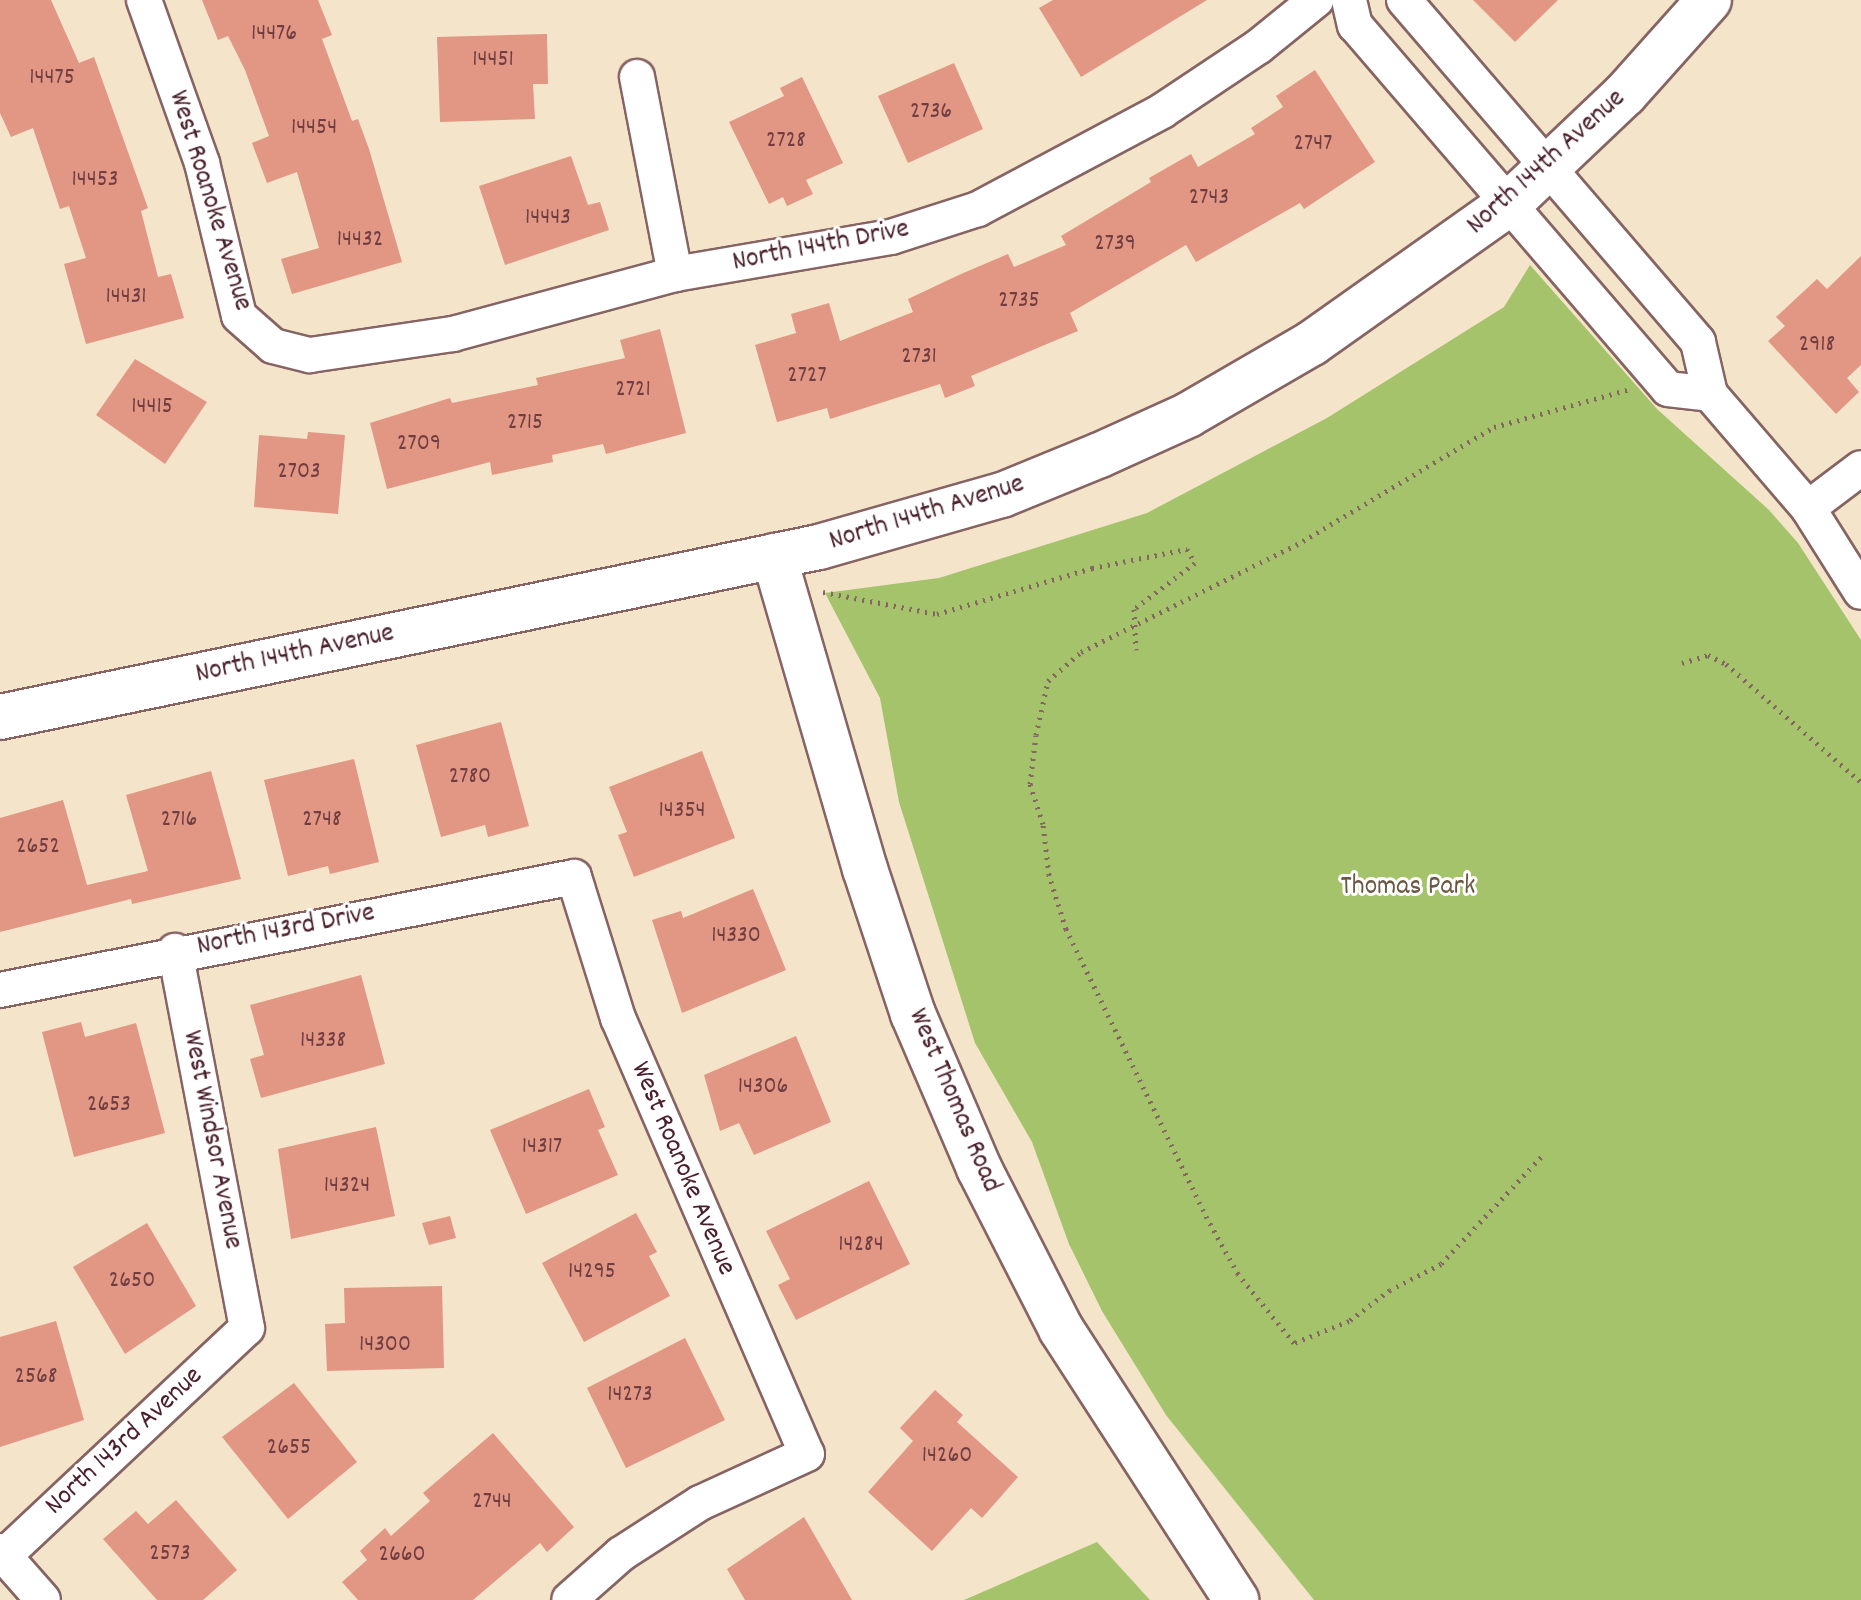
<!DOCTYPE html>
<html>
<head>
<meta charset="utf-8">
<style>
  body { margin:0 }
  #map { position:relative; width:1861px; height:1600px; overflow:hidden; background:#f4e4ca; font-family:Dekko,sans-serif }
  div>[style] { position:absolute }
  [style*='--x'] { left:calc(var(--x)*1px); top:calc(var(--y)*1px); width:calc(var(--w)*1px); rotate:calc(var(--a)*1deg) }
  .green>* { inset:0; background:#a4c36a }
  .building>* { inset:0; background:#e29684 }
  .path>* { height:5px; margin-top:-2.5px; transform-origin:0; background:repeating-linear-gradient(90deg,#866463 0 2px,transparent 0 8px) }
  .roads { filter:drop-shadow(2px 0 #866463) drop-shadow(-2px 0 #866463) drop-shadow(0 2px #866463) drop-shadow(0 -2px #866463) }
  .street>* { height:34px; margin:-17px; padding:0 17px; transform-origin:17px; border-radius:17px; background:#fff }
  .secondary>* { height:44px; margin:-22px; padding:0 22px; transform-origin:22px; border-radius:22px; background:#fff }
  span { translate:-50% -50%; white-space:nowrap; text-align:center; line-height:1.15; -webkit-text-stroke:6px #fff; paint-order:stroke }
  .number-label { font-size:24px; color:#703d41 }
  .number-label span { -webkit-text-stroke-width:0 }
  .street-label { font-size:28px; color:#4a1f2b }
  .park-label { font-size:28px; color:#6a5841 }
</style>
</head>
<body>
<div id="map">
  <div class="green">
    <i style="clip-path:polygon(1530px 265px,1657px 409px,1769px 510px,1798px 543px,1861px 640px,1861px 1600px,1314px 1600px,1166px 1415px,1102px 1311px,1069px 1244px,1032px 1142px,975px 1043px,899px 802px,880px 698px,825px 593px,939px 578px,1147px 513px,1327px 418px,1504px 307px)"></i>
    <i style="clip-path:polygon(1097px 1542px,1150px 1600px,964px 1600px)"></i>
  </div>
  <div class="building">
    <i style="clip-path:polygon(0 0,51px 0,79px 63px,94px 57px,148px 208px,141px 211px,158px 277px,171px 274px,184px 318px,86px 344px,64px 264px,86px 258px,69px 206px,60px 209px,33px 128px,11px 137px,0 113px)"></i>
    <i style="clip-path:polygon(202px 0,318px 0,332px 35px,322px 39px,352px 121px,358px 119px,369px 149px,402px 262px,292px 294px,281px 259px,319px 248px,297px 172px,267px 183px,252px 143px,269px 136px,245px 70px,228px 36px,218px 40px)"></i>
    <i style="clip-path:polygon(1053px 0,1207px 0,1081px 77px,1039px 8px)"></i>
    <i style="clip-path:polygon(1473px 0,1558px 0,1515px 42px)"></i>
    <i style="clip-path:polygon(547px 34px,548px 84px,533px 84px,535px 119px,440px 122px,437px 37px)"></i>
    <i style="clip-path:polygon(954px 63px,983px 129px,908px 163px,878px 96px)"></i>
    <i style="clip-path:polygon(1315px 70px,1375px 162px,1304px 209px,1300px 203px,1196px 262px,1186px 245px,1070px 313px,1078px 331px,971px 376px,975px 386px,945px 398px,940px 384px,830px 419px,827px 408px,777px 422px,755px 345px,796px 333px,791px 314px,829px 303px,840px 341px,913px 312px,908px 299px,961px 274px,1008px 254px,1014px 267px,1066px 245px,1061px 236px,1151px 182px,1149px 178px,1191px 154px,1198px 167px,1255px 134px,1251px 128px,1283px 107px,1276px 96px)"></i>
    <i style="clip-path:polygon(802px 77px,843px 163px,806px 180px,813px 194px,787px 206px,783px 197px,769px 204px,729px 122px,784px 96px,780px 88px)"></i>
    <i style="clip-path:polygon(571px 156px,588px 205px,600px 202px,609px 230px,505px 265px,479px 186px)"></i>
    <i style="clip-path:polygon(1861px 256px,1861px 365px,1847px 378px,1859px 392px,1836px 414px,1768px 341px,1785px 326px,1776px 317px,1817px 279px,1827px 289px)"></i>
    <i style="clip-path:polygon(660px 329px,686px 433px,606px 454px,603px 444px,552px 455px,553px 462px,492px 475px,490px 462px,387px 489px,370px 423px,450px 398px,452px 403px,538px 385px,536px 378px,625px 358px,620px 340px)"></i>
    <i style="clip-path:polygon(135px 359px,207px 402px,165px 464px,96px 415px)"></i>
    <i style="clip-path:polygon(308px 432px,345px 435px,338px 514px,254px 507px,259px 435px,307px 439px)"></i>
    <i style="clip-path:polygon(501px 722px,529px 826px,488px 837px,485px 825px,441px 837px,416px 745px)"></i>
    <i style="clip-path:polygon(702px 751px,735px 838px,634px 877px,618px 835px,627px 832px,609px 787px)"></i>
    <i style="clip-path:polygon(354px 759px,379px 862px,330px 874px,328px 866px,288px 876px,264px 780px)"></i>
    <i style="clip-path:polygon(211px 771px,241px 879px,132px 904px,131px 899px,0 932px,0 818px,63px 800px,87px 885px,148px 871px,126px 795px)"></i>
    <i style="clip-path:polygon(753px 889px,786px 970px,682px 1013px,652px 920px,681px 911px,683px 918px)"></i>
    <i style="clip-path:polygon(361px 975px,385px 1064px,261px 1098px,250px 1059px,264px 1055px,250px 1005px)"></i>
    <i style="clip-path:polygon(81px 1022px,85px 1037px,136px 1023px,165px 1133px,74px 1157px,42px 1032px)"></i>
    <i style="clip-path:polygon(796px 1036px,831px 1122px,754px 1155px,739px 1123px,720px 1131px,704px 1075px)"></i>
    <i style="clip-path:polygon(589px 1089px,605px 1127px,598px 1130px,618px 1175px,526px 1214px,490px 1130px)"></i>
    <i style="clip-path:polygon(376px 1127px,395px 1216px,291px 1239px,278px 1149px)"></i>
    <i style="clip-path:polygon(869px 1181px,910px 1264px,796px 1320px,778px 1285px,790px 1279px,766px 1231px)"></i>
    <i style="clip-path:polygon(636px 1213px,657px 1252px,649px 1256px,670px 1296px,584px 1342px,542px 1263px)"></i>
    <i style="clip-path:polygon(450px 1216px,456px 1238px,429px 1245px,422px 1223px)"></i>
    <i style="clip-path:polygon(147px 1223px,196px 1306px,125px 1354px,73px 1267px)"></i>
    <i style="clip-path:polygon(442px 1286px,444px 1368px,327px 1371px,325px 1324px,345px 1323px,344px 1288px)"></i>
    <i style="clip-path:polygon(56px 1321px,84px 1420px,0 1447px,0 1337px)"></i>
    <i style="clip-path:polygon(685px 1338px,725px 1420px,626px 1468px,587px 1388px)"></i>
    <i style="clip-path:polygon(294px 1383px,357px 1462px,288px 1519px,222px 1437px)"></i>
    <i style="clip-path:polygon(935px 1390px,963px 1415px,957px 1422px,1018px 1477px,982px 1518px,971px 1508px,932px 1551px,868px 1492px,913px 1441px,900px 1428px)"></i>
    <i style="clip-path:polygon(493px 1433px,574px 1527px,547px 1552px,540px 1543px,473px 1600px,358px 1600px,342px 1582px,367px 1560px,360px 1551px,385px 1528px,391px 1536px,430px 1501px,423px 1493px)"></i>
    <i style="clip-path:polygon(176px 1500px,237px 1570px,203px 1600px,157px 1600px,103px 1539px,136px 1511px,148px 1524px)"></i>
    <i style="clip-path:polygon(804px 1517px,852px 1600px,745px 1600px,727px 1569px)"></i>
  </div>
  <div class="path">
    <i style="--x:823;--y:592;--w:116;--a:10.9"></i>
    <i style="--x:937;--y:614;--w:162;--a:-16.5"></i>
    <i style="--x:1092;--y:568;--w:97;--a:-11.3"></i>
    <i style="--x:1187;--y:549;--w:16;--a:60"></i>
    <i style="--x:1195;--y:563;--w:76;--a:143"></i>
    <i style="--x:1134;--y:609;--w:41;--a:87.2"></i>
    <i style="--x:1682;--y:663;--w:27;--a:-17"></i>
    <i style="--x:1708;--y:655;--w:20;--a:27"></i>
    <i style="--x:1726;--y:664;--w:179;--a:41.2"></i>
    <i style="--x:1541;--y:1157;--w:146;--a:133.1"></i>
    <i style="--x:1441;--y:1264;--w:57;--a:153"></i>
    <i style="--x:1390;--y:1290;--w:51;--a:142.9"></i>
    <i style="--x:1349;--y:1321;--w:59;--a:158.2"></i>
    <i style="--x:1294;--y:1343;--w:89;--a:-129.1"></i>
    <i style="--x:1238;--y:1274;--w:64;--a:-119"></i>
    <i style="--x:1207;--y:1218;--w:322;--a:-116"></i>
    <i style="--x:1066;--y:929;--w:57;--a:-107.5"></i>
    <i style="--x:1049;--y:875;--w:51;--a:-96.7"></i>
    <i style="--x:1043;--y:824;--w:42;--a:-108"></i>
    <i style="--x:1030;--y:784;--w:49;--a:-83"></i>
    <i style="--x:1036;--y:735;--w:55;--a:-77.5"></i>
    <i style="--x:1048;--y:681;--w:44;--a:-41.3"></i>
    <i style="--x:1081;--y:652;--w:240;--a:-26.5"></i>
    <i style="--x:1296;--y:545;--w:230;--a:-30.8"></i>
    <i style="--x:1494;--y:427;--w:141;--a:-15.6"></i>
  </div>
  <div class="roads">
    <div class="street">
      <i style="--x:144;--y:0;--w:173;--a:70.4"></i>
      <i style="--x:202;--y:163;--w:157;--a:76.4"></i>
      <i style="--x:239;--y:316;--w:45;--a:41.4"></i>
      <i style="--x:273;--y:346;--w:38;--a:14"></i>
      <i style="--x:310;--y:355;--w:145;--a:-8.4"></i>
      <i style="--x:453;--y:334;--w:230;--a:-15.1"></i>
      <i style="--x:675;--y:274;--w:219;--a:-9.7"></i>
      <i style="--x:891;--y:237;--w:91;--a:-17.8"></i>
      <i style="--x:978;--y:209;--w:208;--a:-28"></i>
      <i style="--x:1162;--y:111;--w:115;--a:-33.7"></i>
      <i style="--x:1258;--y:47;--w:75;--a:-39"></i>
      <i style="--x:1349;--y:0;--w:26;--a:77"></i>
      <i style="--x:1355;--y:25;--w:480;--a:49.3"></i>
      <i style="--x:1668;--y:389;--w:42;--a:6.8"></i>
      <i style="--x:1404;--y:0;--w:451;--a:49.3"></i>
      <i style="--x:1698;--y:342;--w:53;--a:77"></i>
      <i style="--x:1710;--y:394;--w:150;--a:49.3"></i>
      <i style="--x:1808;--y:508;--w:99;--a:57.8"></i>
      <i style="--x:637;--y:77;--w:201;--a:79.1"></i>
      <i style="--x:1808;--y:508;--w:66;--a:-37"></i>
      <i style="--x:0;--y:990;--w:585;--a:-11.14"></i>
      <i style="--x:574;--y:877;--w:148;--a:72.7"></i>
      <i style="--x:618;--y:1018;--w:475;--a:66.6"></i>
      <i style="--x:807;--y:1454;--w:118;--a:155.4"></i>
      <i style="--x:700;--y:1503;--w:94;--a:147.2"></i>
      <i style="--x:621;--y:1554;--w:69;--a:138.5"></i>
      <i style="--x:0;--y:1551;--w:65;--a:48.7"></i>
      <i style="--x:4;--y:1556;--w:333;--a:-43.2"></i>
      <i style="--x:247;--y:1328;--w:384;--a:-100.8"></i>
    </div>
    <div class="secondary">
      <i style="--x:774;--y:556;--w:326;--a:73.8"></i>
      <i style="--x:865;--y:869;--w:153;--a:71.7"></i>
      <i style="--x:913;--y:1014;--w:168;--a:66.8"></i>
      <i style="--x:979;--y:1168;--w:181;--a:63"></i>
      <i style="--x:1061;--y:1329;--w:323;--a:57.1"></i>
      <i style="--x:0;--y:717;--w:836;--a:-11.73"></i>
      <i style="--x:819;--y:547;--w:190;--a:-15.9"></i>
      <i style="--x:1002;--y:495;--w:106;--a:-22.2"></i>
      <i style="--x:1100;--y:455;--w:97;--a:-24.4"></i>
      <i style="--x:1188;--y:415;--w:143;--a:-30.1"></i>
      <i style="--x:1312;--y:343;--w:242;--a:-35.3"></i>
      <i style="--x:1510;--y:203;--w:158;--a:-43.5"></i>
      <i style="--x:1625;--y:94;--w:126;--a:-48.2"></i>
    </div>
  </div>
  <div class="number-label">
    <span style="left:274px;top:35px">14476</span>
    <span style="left:493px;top:61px">14451</span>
    <span style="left:52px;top:79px">14475</span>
    <span style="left:931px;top:113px">2736</span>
    <span style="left:314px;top:129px">14454</span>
    <span style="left:786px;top:142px">2728</span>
    <span style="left:1313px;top:145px">2747</span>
    <span style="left:95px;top:181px">14453</span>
    <span style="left:1209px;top:199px">2743</span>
    <span style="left:548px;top:219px">14443</span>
    <span style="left:360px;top:241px">14432</span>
    <span style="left:1115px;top:245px">2739</span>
    <span style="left:126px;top:298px">14431</span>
    <span style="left:1019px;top:302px">2735</span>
    <span style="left:1817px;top:346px">2918</span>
    <span style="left:919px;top:358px">2731</span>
    <span style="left:807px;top:377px">2727</span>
    <span style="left:633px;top:391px">2721</span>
    <span style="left:152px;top:408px">14415</span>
    <span style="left:525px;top:424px">2715</span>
    <span style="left:419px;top:445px">2709</span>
    <span style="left:299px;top:473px">2703</span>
    <span style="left:470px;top:778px">2780</span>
    <span style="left:682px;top:812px">14354</span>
    <span style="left:179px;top:821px">2716</span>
    <span style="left:322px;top:821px">2748</span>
    <span style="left:38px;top:848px">2652</span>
    <span style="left:736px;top:937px">14330</span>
    <span style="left:323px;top:1042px">14338</span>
    <span style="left:763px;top:1088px">14306</span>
    <span style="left:109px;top:1106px">2653</span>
    <span style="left:542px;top:1148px">14317</span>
    <span style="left:347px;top:1187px">14324</span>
    <span style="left:861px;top:1246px">14284</span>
    <span style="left:592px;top:1273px">14295</span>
    <span style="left:132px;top:1282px">2650</span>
    <span style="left:385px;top:1346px">14300</span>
    <span style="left:36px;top:1378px">2568</span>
    <span style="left:630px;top:1396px">14273</span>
    <span style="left:289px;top:1449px">2655</span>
    <span style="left:947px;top:1457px">14260</span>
    <span style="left:492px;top:1503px">2744</span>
    <span style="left:170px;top:1555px">2573</span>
    <span style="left:402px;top:1556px">2660</span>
  </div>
  <div class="street-label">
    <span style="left:1547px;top:163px;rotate:-42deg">North 144th Avenue</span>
    <span style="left:209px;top:201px;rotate:73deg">West Roanoke Avenue</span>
    <span style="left:821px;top:247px;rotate:-11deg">North 144th Drive</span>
    <span style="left:927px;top:514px;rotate:-17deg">North 144th Avenue</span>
    <span style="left:295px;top:655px;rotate:-12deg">North 144th Avenue</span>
    <span style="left:286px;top:931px;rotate:-11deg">North 143rd Drive</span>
    <span style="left:953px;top:1101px;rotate:67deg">West Thomas Road</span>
    <span style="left:211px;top:1140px;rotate:79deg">West Windsor Avenue</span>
    <span style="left:682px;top:1169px;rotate:67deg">West Roanoke Avenue</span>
    <span style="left:125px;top:1442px;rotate:-43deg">North 143rd Avenue</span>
  </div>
  <div class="park-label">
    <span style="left:1408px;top:888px">Thomas Park</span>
  </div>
</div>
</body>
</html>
